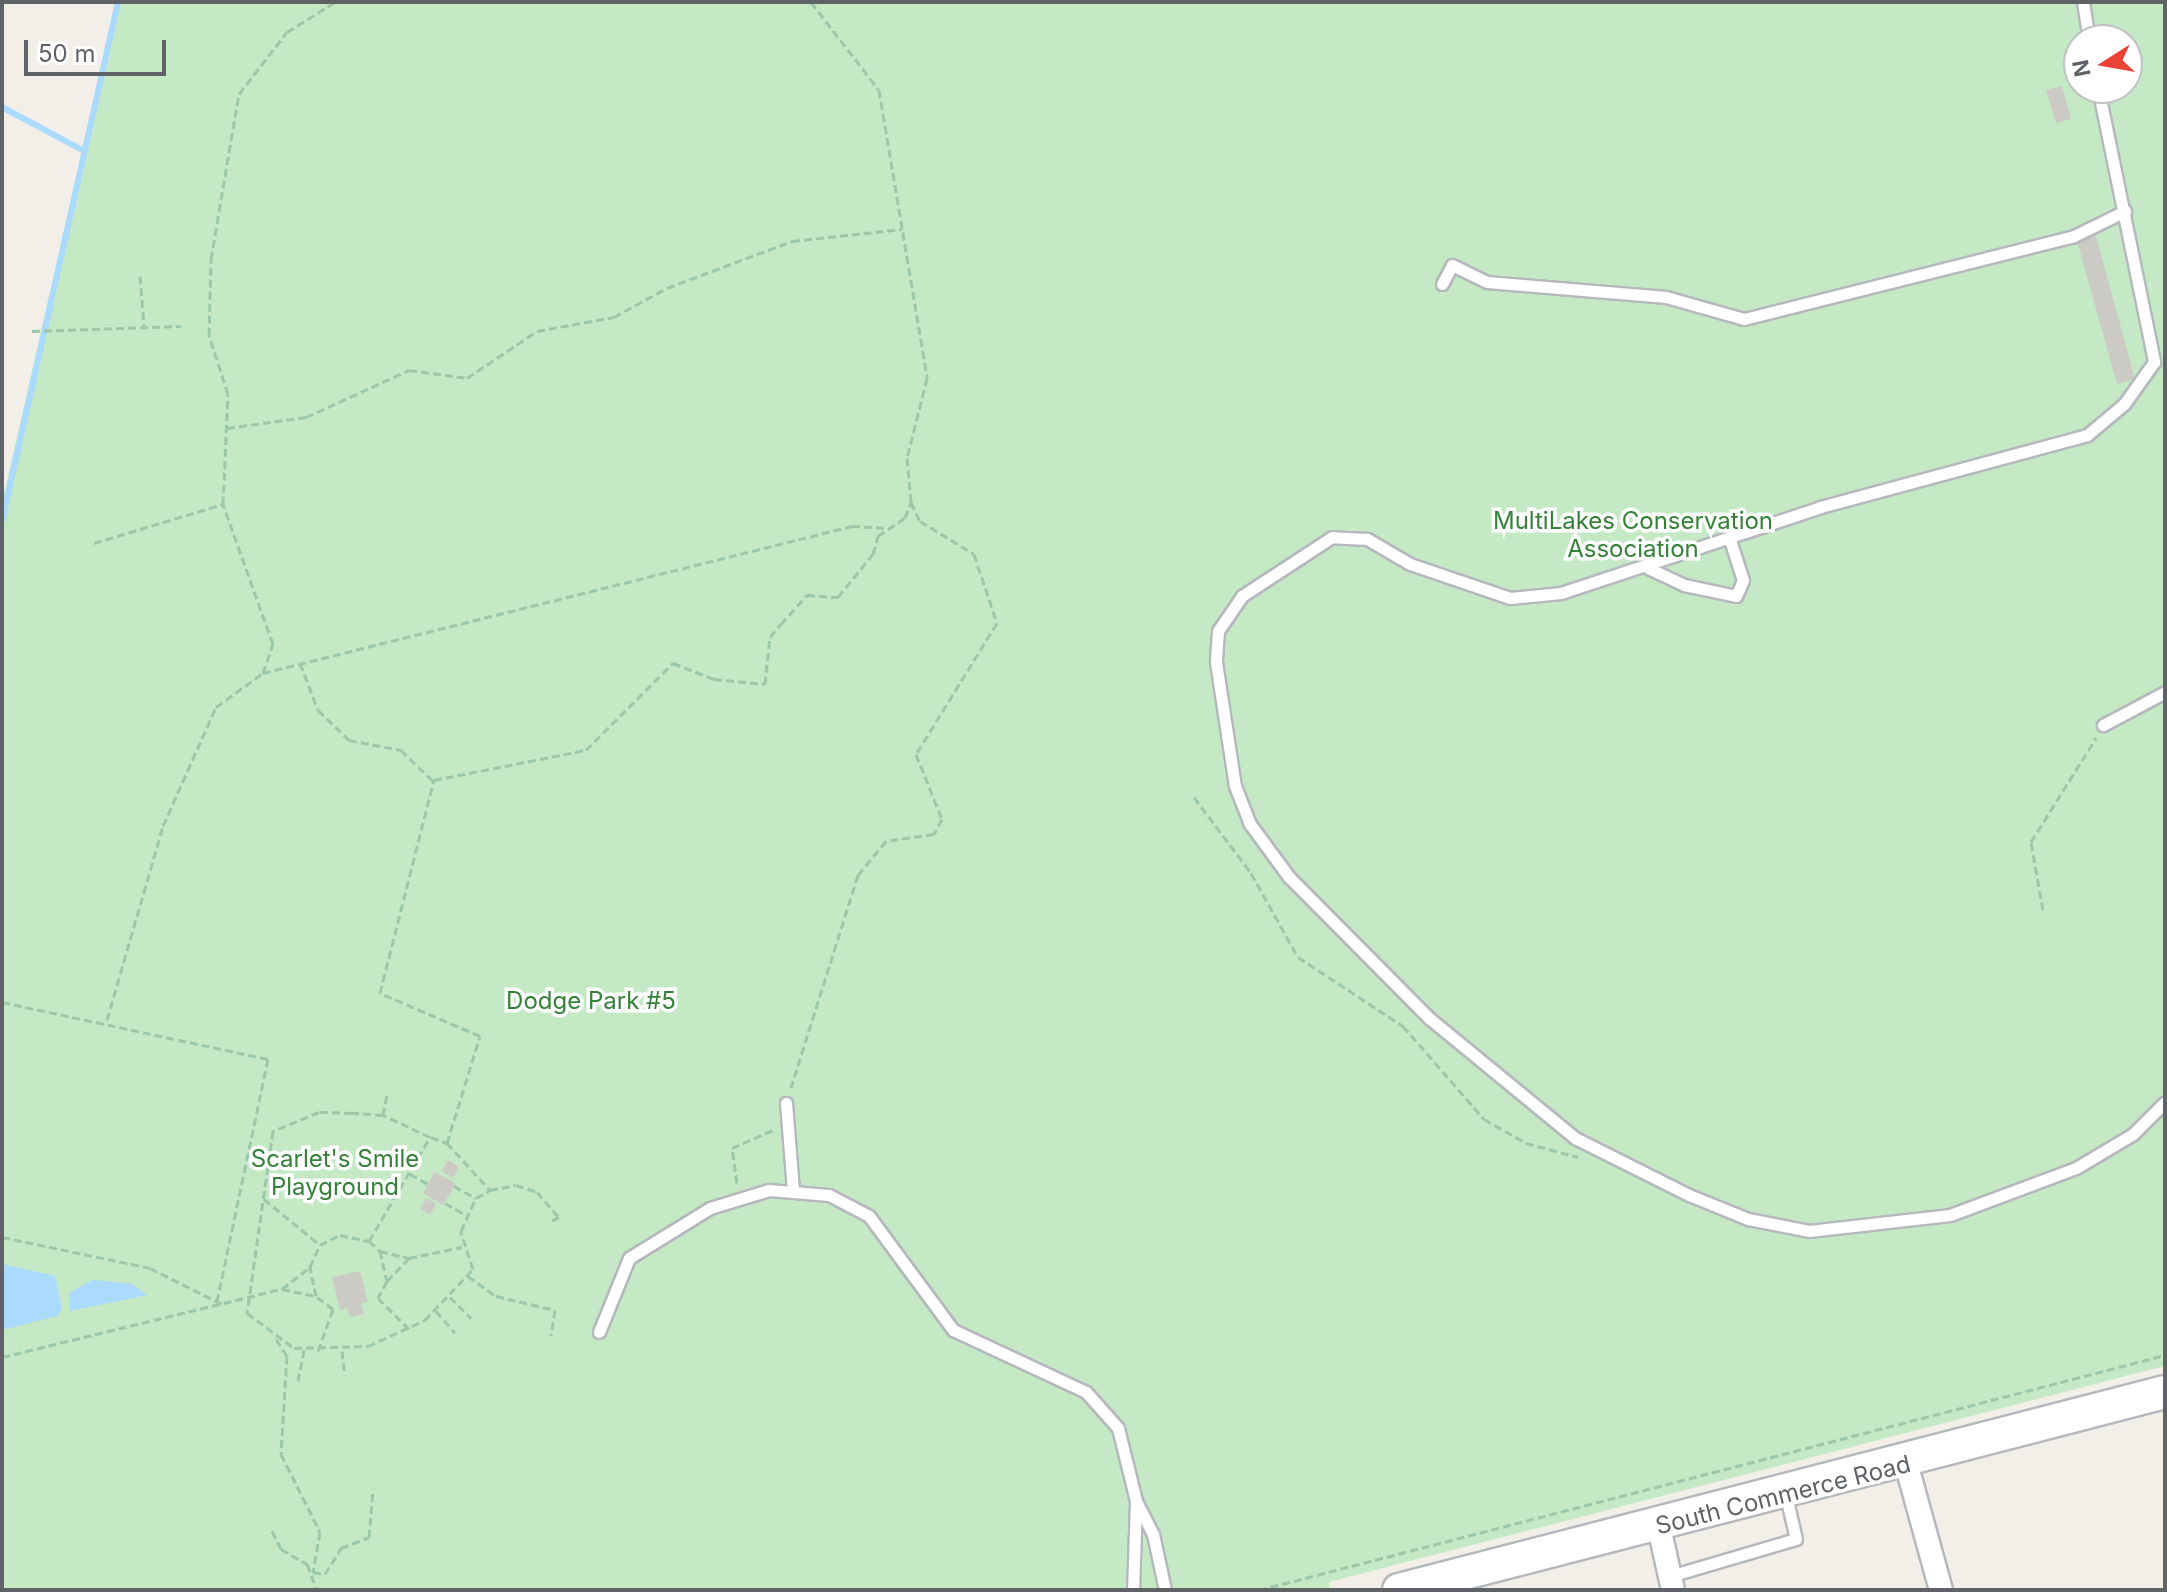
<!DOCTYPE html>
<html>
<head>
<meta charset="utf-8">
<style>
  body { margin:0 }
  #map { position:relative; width:2167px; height:1592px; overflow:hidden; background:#f1efe8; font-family:Inter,sans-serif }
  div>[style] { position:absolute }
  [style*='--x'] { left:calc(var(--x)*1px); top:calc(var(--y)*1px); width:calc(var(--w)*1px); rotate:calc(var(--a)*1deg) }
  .green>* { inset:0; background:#c5e8c5 }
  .water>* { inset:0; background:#aadaff }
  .stream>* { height:6px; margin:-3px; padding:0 3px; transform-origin:3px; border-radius:3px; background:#aadaff }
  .building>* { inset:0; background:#cccac5 }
  .path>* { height:3px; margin-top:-1.5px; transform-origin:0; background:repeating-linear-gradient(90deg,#9cc7a9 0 8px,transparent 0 12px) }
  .roads { filter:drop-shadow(2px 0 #b5b8bc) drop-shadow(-2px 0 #b5b8bc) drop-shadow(0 2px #b5b8bc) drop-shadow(0 -2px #b5b8bc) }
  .lane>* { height:11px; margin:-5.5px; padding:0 5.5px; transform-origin:5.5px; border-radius:5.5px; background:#fff }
  .street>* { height:22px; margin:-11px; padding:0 11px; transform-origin:11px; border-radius:11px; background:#fff }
  .secondary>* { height:32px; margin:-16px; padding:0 16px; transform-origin:16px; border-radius:16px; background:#fff }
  span { translate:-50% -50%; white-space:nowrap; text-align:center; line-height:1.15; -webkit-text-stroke:7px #fff; paint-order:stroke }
  .park-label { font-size:24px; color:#348238 }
  .street-label { font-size:24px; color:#5f6368 }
  .frame { position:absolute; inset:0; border:4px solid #5f6368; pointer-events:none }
  .north { position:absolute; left:2063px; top:24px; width:80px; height:80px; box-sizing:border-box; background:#fff; border:2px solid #bfc1c3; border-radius:50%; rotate:259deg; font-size:22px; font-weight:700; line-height:32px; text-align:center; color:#5f6368 }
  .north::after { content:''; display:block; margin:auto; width:28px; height:36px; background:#ea4335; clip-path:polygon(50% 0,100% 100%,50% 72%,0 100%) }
  .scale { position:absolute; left:24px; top:40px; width:142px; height:36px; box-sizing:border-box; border:4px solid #5f6368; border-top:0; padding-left:10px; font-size:24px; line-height:28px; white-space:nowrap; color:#5f6368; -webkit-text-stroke:6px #fff; paint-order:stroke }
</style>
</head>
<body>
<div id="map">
  <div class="green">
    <i style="clip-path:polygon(evenodd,116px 2px,2165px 2px,2165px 1366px,1329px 1582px,1329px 1590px,2px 1590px,2px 503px,116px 2px,2079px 40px,2127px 40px,2127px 88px,2079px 88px,2079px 40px)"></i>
  </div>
  <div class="water">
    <i style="clip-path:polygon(2px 1264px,55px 1276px,62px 1308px,57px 1316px,2px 1330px)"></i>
    <i style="clip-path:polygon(93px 1280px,132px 1284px,147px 1295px,70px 1311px,69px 1293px)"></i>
  </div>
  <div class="stream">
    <i style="--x:2;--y:107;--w:93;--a:28.2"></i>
    <i style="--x:2;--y:521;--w:532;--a:-77.4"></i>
  </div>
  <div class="building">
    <i style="clip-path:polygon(2062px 86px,2071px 119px,2056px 123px,2046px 90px)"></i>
    <i style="clip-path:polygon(2096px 236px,2135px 379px,2117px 384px,2077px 241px)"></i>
    <i style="clip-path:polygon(448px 1160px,459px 1167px,453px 1178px,442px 1171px)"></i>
    <i style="clip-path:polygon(435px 1172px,456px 1184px,443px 1205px,423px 1193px)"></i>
    <i style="clip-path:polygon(426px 1198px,436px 1204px,430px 1215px,420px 1209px)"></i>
    <i style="clip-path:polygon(360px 1271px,368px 1302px,361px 1303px,364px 1314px,350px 1317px,347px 1308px,340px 1310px,332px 1277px)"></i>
  </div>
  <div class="path">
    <i style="--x:811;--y:2;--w:111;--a:52.3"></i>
    <i style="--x:879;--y:90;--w:292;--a:80.5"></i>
    <i style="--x:927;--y:378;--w:82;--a:104"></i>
    <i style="--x:907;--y:458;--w:44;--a:84.8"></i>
    <i style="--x:140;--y:276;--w:50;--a:85.4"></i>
    <i style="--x:32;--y:331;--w:149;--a:-1.9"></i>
    <i style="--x:227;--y:428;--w:80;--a:-7.9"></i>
    <i style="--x:306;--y:417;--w:113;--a:-24.5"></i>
    <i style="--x:409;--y:370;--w:59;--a:7.9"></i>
    <i style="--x:467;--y:378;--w:84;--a:-33.9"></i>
    <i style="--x:537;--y:331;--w:78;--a:-10.3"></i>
    <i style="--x:614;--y:317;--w:60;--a:-28.7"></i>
    <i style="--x:667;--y:288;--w:134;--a:-20.6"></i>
    <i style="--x:792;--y:241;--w:111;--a:-6.2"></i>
    <i style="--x:2;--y:541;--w:1;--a:0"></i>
    <i style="--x:94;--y:543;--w:135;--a:-16.8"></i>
    <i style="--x:300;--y:663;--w:50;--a:69"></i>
    <i style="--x:318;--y:710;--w:43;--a:44.1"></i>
    <i style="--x:349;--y:740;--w:53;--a:10.9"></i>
    <i style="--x:401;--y:750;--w:46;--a:44.1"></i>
    <i style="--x:263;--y:673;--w:607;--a:-14.01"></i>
    <i style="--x:852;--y:526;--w:33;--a:3"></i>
    <i style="--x:1194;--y:797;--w:95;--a:53.1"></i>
    <i style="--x:1251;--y:873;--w:96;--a:60.8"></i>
    <i style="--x:1298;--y:957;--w:126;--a:33.3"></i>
    <i style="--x:1403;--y:1026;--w:123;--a:48.9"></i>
    <i style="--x:1484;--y:1119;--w:48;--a:29.7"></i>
    <i style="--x:1526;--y:1143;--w:54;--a:15.1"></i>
    <i style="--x:2043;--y:910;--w:69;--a:-100"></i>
    <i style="--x:2031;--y:842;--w:123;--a:-58"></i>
    <i style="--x:2;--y:1002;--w:272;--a:12.1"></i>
    <i style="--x:268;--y:1059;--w:247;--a:101.9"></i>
    <i style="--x:107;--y:1020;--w:202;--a:-73.9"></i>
    <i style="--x:163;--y:826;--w:130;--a:-66"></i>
    <i style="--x:216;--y:707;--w:58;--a:-35.9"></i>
    <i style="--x:263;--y:673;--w:31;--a:-71"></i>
    <i style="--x:273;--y:644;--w:149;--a:-109.7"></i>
    <i style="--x:223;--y:504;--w:110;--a:-87.4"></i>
    <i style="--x:228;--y:394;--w:62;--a:-107.9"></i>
    <i style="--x:209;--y:335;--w:76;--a:-88.5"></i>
    <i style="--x:211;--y:259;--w:167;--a:-80.4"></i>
    <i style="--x:239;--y:94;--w:78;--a:-52.3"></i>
    <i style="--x:287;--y:32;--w:57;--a:-32"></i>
    <i style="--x:383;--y:1115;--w:20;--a:-79"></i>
    <i style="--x:431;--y:1137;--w:17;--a:21"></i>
    <i style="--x:447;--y:1143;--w:64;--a:47.5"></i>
    <i style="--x:447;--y:1143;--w:112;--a:-72.9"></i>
    <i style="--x:480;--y:1036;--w:109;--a:-156.7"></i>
    <i style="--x:380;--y:993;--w:220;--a:-75.8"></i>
    <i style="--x:434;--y:780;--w:155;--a:-11.2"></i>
    <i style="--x:586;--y:750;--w:123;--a:-45"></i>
    <i style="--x:673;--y:663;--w:44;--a:21.3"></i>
    <i style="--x:714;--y:679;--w:51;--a:5.6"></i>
    <i style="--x:765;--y:684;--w:47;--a:-83.9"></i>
    <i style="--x:770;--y:637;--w:17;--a:-50"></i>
    <i style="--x:781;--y:624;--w:39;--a:-48"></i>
    <i style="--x:807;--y:595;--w:31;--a:4"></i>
    <i style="--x:838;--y:597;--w:55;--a:-50.9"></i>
    <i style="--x:873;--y:554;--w:19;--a:-74"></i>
    <i style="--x:878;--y:536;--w:32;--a:-34"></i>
    <i style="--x:905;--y:518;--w:17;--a:-69"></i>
    <i style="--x:911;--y:502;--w:21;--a:65"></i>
    <i style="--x:920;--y:521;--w:63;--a:31.4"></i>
    <i style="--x:974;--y:554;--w:73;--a:71.6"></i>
    <i style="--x:997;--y:623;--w:154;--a:121.7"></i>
    <i style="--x:916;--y:754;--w:70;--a:68.2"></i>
    <i style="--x:942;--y:819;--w:17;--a:118"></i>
    <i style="--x:934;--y:834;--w:49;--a:171.7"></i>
    <i style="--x:886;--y:841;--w:44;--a:129.5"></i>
    <i style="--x:858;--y:875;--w:223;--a:107.5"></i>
    <i style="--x:410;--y:1174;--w:21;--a:29"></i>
    <i style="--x:737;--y:1183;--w:35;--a:-98"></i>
    <i style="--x:732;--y:1148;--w:45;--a:-23.7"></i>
    <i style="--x:454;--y:1186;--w:25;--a:29"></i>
    <i style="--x:264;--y:1199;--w:72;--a:39.4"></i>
    <i style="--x:445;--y:1203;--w:24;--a:30"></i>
    <i style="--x:2;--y:1237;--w:151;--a:11.8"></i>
    <i style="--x:150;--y:1268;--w:80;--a:26.6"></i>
    <i style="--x:369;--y:1241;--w:121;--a:-59.6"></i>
    <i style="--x:430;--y:1137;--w:52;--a:-154.9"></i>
    <i style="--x:383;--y:1115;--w:31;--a:-176"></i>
    <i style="--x:352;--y:1113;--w:33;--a:-178"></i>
    <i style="--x:319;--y:1112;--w:50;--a:157.6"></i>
    <i style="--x:273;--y:1131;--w:184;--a:98.1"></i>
    <i style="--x:247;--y:1313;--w:59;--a:36.7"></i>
    <i style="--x:294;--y:1348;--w:74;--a:-1.5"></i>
    <i style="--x:368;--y:1346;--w:63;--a:-24.5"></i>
    <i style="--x:425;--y:1320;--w:70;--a:-46.7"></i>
    <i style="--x:473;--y:1269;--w:40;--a:-108"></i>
    <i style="--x:461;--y:1231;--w:36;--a:-66"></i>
    <i style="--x:476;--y:1198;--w:16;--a:-30"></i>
    <i style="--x:490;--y:1190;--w:26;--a:-11"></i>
    <i style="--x:516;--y:1185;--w:22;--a:18"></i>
    <i style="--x:537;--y:1192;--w:33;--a:49"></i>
    <i style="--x:559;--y:1217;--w:9;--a:153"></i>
    <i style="--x:380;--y:1251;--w:30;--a:14"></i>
    <i style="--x:409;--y:1258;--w:54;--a:-11.7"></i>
    <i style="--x:468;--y:1276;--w:34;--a:36"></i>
    <i style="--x:496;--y:1296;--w:61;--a:13.3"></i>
    <i style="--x:555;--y:1310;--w:26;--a:99"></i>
    <i style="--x:387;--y:1281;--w:32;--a:-46"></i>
    <i style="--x:282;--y:1289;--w:36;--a:-38"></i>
    <i style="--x:450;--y:1297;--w:30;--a:45"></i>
    <i style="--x:436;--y:1311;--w:29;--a:49"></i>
    <i style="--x:276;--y:1339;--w:20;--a:57"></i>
    <i style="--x:287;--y:1356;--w:98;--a:93.5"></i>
    <i style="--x:281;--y:1454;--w:87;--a:63.4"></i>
    <i style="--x:320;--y:1532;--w:41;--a:99.9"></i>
    <i style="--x:313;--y:1572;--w:12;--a:9"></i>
    <i style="--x:325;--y:1574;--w:31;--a:-58"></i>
    <i style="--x:341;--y:1548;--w:30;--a:-21"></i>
    <i style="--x:369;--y:1537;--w:48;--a:-85.2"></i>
    <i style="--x:318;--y:1351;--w:45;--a:-70.3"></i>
    <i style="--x:333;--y:1309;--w:21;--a:-143"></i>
    <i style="--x:316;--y:1296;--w:30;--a:-102"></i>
    <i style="--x:310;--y:1267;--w:24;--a:-66"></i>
    <i style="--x:320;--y:1245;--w:22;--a:-27"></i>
    <i style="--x:340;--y:1235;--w:30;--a:12"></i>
    <i style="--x:369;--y:1241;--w:15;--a:42"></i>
    <i style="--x:380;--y:1251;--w:31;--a:77"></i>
    <i style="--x:387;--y:1281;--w:19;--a:118"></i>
    <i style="--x:378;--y:1298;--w:44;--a:45"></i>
    <i style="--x:342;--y:1351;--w:24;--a:83"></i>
    <i style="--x:2;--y:1357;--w:288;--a:-13.7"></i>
    <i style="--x:282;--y:1289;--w:35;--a:12"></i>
    <i style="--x:298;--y:1381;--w:32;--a:-79"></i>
    <i style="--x:272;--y:1531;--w:20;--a:63"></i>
    <i style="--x:281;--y:1549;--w:30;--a:30"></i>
    <i style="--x:307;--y:1564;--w:28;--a:69"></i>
    <i style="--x:1259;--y:1590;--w:936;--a:-14.54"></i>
  </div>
  <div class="roads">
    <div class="lane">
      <i style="--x:2083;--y:2;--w:38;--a:81"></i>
      <i style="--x:2098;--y:88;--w:280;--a:78.4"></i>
      <i style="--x:2154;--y:362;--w:52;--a:125.5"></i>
      <i style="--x:2124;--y:404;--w:48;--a:140"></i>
      <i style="--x:2087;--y:435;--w:276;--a:164.9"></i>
      <i style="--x:1821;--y:507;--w:274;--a:161.7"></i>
      <i style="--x:1561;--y:593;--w:51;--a:174.4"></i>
      <i style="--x:1510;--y:598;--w:106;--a:-161.2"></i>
      <i style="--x:1410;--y:564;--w:50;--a:-149.8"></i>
      <i style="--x:1367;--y:539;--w:35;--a:-177"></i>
      <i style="--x:1332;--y:537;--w:108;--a:146.8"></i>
      <i style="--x:1242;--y:596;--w:42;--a:124.4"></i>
      <i style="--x:1218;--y:631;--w:31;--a:94"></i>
      <i style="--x:1216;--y:662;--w:125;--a:81.3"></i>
      <i style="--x:1235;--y:786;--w:41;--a:68.5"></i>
      <i style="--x:1250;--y:824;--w:66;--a:53.7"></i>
      <i style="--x:1289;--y:877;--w:199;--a:45.2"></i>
      <i style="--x:1429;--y:1018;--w:189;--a:39.4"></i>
      <i style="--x:1575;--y:1138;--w:127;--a:26.6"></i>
      <i style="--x:1689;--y:1195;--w:64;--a:22.1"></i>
      <i style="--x:1748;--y:1219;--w:62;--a:11.1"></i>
      <i style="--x:1809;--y:1231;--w:142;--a:-6.5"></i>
      <i style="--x:1950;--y:1215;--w:134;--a:-20.5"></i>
      <i style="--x:2076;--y:1168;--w:66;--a:-30.8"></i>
      <i style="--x:2133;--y:1134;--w:45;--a:-45"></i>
      <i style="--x:1442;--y:284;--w:21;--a:-62"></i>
      <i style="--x:1452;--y:265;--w:39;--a:26"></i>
      <i style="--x:1487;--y:282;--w:180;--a:4.8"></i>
      <i style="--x:1666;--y:297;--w:81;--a:15.8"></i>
      <i style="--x:1744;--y:319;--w:340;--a:-14.1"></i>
      <i style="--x:2074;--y:236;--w:57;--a:-26.1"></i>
      <i style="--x:1648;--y:568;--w:40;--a:25"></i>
      <i style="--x:1684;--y:585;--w:53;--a:11.9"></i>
      <i style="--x:1736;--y:596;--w:17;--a:-66"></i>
      <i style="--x:1743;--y:580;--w:40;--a:-108"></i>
      <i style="--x:2103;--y:725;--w:70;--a:-28"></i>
      <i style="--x:786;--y:1103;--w:87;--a:85.4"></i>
      <i style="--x:599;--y:1332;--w:80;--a:-67.9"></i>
      <i style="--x:629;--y:1258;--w:95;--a:-31.7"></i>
      <i style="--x:710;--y:1208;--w:62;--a:-17"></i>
      <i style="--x:769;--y:1190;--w:60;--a:4.8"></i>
      <i style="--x:829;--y:1195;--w:45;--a:27.7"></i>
      <i style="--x:869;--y:1216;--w:142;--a:53.6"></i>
      <i style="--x:953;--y:1330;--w:147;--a:25"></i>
      <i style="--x:1086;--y:1392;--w:48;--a:48.4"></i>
      <i style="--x:1118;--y:1428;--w:75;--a:76.1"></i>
      <i style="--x:1136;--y:1501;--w:89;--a:91.9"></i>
      <i style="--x:1136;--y:1501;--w:37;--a:63"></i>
      <i style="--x:1153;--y:1534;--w:57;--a:77.9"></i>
      <i style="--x:1670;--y:1576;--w:131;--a:-16.4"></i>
      <i style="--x:1796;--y:1539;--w:44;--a:-103.1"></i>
    </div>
    <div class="street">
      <i style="--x:1906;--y:1463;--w:132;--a:74.6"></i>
      <i style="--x:1659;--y:1527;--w:65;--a:77.5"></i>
    </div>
    <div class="secondary">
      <i style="--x:1399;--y:1590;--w:791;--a:-14.49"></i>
    </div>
  </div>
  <div class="park-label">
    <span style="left:1633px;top:535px">MultiLakes Conservation<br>Association</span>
    <span style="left:591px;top:1001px">Dodge Park #5</span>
    <span style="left:335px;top:1173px">Scarlet's Smile<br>Playground</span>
  </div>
  <div class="street-label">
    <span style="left:1783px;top:1495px;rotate:-14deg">South Commerce Road</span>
  </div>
  <div class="frame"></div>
  <div class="north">N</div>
  <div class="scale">50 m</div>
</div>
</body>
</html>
